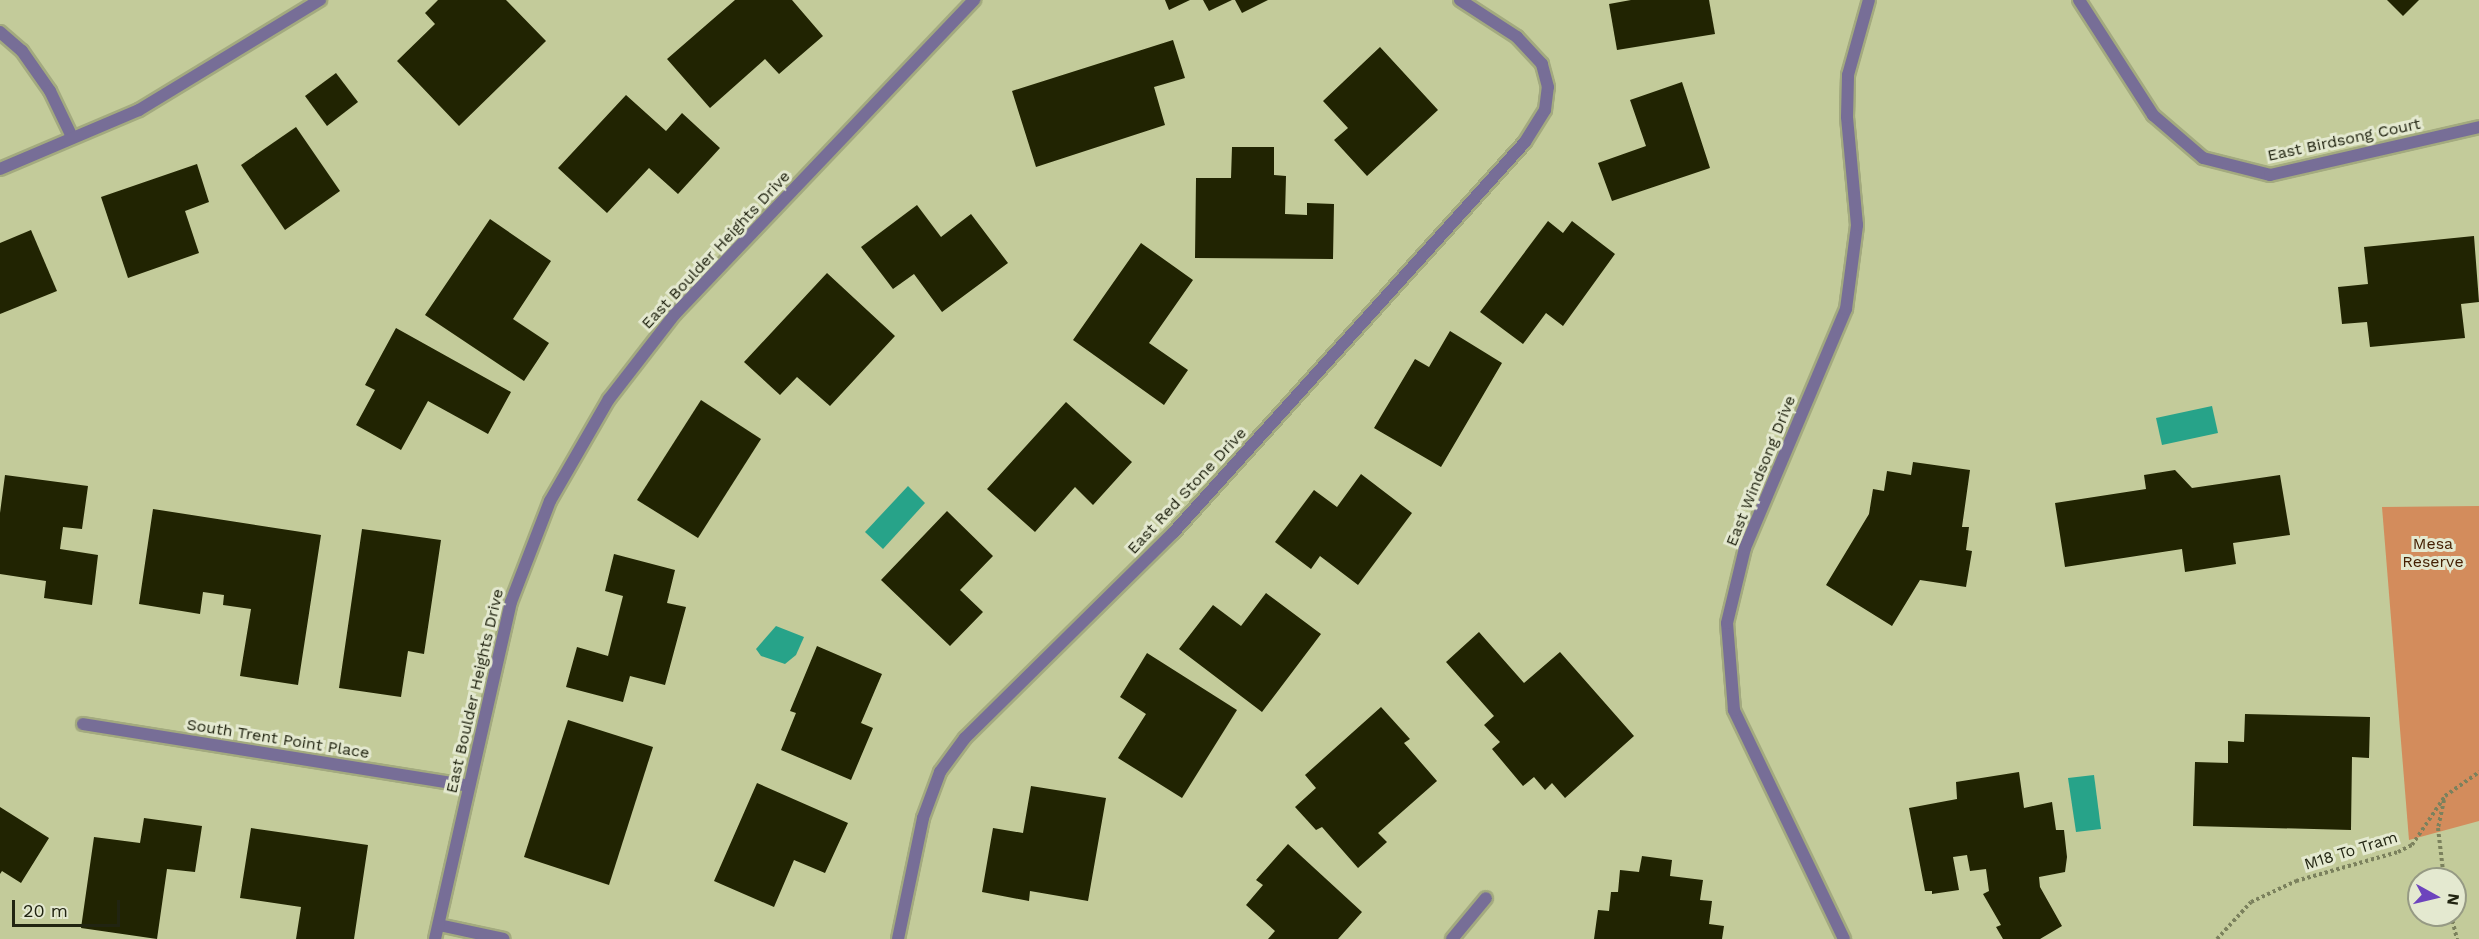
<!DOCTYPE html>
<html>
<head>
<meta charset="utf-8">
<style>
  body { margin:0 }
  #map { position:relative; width:2479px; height:939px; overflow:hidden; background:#c3cb9a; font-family:"Work Sans",sans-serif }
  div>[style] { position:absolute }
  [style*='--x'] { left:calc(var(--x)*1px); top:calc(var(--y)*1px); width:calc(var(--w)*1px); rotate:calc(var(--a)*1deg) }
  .green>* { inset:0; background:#d38c5c }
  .water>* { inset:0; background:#27a389 }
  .building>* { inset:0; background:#212402 }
  .path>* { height:4px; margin-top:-2px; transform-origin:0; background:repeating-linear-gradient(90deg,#7b815d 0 3px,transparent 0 6px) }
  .roads { filter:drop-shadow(2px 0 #a3aa7f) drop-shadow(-2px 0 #a3aa7f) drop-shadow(0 2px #a3aa7f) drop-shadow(0 -2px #a3aa7f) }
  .minor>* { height:12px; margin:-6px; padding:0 6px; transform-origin:6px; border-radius:6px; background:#776e97 }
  span { translate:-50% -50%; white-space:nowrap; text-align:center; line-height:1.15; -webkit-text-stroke:6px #e4e9d0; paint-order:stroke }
  .street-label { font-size:16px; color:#212411 }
  .park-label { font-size:16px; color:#442003 }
  .north { position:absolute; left:2407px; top:867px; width:60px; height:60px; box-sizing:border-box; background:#e4e9d0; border:2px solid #969a84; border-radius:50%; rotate:98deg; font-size:16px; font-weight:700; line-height:24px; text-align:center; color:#212411 }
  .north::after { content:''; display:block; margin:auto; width:21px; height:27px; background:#6d44bd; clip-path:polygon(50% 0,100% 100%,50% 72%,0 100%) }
  .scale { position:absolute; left:12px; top:900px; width:108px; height:27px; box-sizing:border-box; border:3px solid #212411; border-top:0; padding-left:8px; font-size:18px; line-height:21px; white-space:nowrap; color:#212411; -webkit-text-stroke:4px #e4e9d0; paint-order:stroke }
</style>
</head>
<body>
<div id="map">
  <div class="green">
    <i style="clip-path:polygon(2479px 506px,2479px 821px,2409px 840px,2382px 507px)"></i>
  </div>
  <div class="water">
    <i style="clip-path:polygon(2212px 406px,2218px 433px,2162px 445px,2156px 418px)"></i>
    <i style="clip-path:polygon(908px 486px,925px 503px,883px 549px,865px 532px)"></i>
    <i style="clip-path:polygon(776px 626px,804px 637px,796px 655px,785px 664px,761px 656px,756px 649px)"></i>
    <i style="clip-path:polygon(2094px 775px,2101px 829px,2076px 832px,2068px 778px)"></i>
  </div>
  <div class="building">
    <i style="clip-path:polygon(438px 0,506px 0,546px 41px,459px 126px,397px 61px,435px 24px,425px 13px)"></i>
    <i style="clip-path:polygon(735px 0,792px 0,823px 36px,779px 74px,765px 59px,710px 108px,667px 59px)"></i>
    <i style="clip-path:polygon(1165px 0,1190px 0,1169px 10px)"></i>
    <i style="clip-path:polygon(1203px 0,1232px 0,1209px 11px)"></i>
    <i style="clip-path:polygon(1235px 0,1268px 0,1242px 13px)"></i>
    <i style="clip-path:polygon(1631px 0,1709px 0,1715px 34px,1617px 50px,1609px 4px)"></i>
    <i style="clip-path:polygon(2387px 0,2419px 0,2403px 16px)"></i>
    <i style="clip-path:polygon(1173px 40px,1185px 78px,1154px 87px,1165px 125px,1036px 167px,1012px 91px)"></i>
    <i style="clip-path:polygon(1380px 47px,1438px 110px,1367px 176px,1334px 140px,1348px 128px,1323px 101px)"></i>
    <i style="clip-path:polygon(336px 73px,358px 102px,327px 126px,305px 96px)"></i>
    <i style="clip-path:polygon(1682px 82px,1710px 168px,1612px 201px,1598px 163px,1646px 146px,1630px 100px)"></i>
    <i style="clip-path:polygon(626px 95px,666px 131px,682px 113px,720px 148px,678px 194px,649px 168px,607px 213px,558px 168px)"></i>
    <i style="clip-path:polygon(296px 127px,340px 191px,285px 230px,241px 165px)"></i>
    <i style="clip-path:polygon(1232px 147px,1274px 147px,1274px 175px,1286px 176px,1285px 214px,1307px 215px,1307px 203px,1334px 204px,1333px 259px,1195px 258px,1196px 178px,1231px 178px)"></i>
    <i style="clip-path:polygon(197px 164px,209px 202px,185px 211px,199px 253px,128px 278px,101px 197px)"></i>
    <i style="clip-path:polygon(917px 205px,941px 237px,971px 214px,1008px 263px,942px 312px,914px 274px,893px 289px,861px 247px)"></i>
    <i style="clip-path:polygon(490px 219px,551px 261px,513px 319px,549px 343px,524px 381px,425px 315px)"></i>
    <i style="clip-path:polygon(1548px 221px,1563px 233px,1572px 221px,1615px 254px,1563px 326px,1546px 313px,1523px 344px,1480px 312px)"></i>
    <i style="clip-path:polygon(31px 230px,57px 291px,0 314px,0 243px)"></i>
    <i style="clip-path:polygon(2474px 236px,2479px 302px,2461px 304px,2465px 338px,2370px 347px,2367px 322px,2342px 324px,2338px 287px,2368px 284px,2364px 247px)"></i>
    <i style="clip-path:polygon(1141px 243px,1193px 280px,1149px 343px,1188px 370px,1164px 405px,1073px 340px)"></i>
    <i style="clip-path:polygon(827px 273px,895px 336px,830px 406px,797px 377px,780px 395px,744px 362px)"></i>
    <i style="clip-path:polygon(396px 328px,511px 392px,488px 434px,428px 401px,401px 450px,356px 425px,375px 390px,365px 385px)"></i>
    <i style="clip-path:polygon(1450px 331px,1502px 363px,1441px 467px,1374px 428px,1415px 359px,1429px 367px)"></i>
    <i style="clip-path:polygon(701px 400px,761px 439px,698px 538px,637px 500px)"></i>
    <i style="clip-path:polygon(1066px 402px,1132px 462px,1093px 505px,1075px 487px,1035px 532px,987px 489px)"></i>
    <i style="clip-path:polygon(1913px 462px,1970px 470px,1962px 527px,1969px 527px,1966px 550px,1972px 551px,1966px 587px,1920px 580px,1892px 626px,1826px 585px,1869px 514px,1873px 489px,1884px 491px,1887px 471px,1911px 475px)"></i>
    <i style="clip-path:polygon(2175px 470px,2192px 488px,2280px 475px,2290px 535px,2233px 543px,2236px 564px,2185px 572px,2182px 549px,2065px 567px,2055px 503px,2146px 489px,2144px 475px)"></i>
    <i style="clip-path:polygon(1361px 474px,1412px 513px,1358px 585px,1320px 556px,1311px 569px,1275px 542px,1314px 490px,1337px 507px)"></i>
    <i style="clip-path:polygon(5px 475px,88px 486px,82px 529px,63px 527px,60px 549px,98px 555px,92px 605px,44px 598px,46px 581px,0 574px,0 513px)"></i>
    <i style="clip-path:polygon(153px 509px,321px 535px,298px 685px,240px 676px,251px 609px,223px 605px,224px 595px,203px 592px,200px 614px,139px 604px)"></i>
    <i style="clip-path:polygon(947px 511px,993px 556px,960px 590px,983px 612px,950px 646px,881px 580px)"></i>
    <i style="clip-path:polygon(362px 529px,441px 540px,424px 654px,408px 651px,401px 697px,339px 688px)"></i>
    <i style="clip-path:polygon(614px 554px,675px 570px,667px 603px,686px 607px,665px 685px,630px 676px,623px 702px,566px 687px,577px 647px,608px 656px,623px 596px,605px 591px)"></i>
    <i style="clip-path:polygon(1266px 593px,1321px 634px,1262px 712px,1179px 649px,1213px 605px,1241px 626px)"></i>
    <i style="clip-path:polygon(1479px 632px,1524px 683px,1560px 652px,1634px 736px,1565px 798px,1552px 783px,1545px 790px,1534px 777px,1523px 786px,1492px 749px,1500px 742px,1484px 725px,1494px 716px,1446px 662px)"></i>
    <i style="clip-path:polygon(817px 646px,882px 674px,861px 723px,873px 728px,851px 780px,781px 750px,796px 713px,790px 711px)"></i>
    <i style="clip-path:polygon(1147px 653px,1237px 710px,1182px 798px,1118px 758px,1146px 714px,1120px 697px)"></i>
    <i style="clip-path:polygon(1381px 707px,1410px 739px,1404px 743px,1437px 781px,1378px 833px,1387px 842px,1358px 868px,1322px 827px,1316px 830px,1295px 807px,1316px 788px,1305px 775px)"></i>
    <i style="clip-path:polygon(2245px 714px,2370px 717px,2369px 758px,2352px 757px,2351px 830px,2193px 826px,2195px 762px,2228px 763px,2228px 741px,2244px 742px)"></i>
    <i style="clip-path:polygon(568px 720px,653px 747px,609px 885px,524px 857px)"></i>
    <i style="clip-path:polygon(2019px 772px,2024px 808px,2052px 802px,2056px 830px,2064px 830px,2067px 857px,2065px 872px,2039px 877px,2040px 887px,2062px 926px,2040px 939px,2003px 939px,1996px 927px,2001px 925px,1983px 894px,1989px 891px,1986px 869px,1970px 871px,1967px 855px,1953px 857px,1959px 890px,1932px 894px,1932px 891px,1925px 891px,1909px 808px,1957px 799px,1956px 782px)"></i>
    <i style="clip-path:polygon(757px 783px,848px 823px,825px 873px,794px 860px,774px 907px,714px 881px)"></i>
    <i style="clip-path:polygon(1031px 786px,1106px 798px,1088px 901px,1030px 891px,1029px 901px,982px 892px,993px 828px,1023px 833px)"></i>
    <i style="clip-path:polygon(0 807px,49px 838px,21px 883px,2px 871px,0 874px)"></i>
    <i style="clip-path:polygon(144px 818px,202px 826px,195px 872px,167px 869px,157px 939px,81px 928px,94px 837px,140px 843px)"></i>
    <i style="clip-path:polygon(251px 828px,368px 845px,354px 939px,296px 939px,301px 907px,240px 898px)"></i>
    <i style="clip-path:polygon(1288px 844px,1362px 912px,1338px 939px,1268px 939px,1275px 931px,1246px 905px,1263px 885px,1256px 880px)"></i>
    <i style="clip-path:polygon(1642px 856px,1672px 860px,1670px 876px,1703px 880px,1700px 900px,1712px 901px,1709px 924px,1724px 926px,1722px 939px,1594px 939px,1598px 910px,1609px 911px,1611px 892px,1618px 892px,1620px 870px,1639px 872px)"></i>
  </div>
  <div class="path">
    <i style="--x:2444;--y:800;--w:29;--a:102"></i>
    <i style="--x:2438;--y:828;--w:51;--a:83.3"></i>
    <i style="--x:2451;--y:915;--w:25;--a:76"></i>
    <i style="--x:2217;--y:939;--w:50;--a:-47.4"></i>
    <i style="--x:2251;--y:902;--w:50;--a:-25"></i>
    <i style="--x:2296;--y:881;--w:106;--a:-15.9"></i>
    <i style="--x:2398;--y:852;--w:16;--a:-27"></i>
    <i style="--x:2412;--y:845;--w:59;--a:-56"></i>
    <i style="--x:2445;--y:796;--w:42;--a:-35.2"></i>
  </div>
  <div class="roads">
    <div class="minor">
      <i style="--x:2079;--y:0;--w:137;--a:57.2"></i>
      <i style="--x:2153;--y:115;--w:66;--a:40.7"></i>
      <i style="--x:2203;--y:158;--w:69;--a:14.2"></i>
      <i style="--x:2270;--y:175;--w:214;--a:-12.9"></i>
      <i style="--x:0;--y:32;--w:29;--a:41"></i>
      <i style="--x:22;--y:51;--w:49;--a:55"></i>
      <i style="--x:50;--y:91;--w:51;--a:64.4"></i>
      <i style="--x:0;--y:169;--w:151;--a:-23"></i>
      <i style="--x:139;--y:110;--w:212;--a:-31.3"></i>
      <i style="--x:83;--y:724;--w:391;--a:9.1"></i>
      <i style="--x:439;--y:925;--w:66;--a:12.2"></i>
      <i style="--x:435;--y:939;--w:345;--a:-77.3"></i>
      <i style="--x:511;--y:602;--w:108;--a:-68.9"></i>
      <i style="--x:550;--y:501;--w:118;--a:-60"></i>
      <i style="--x:609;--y:399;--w:108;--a:-52.2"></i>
      <i style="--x:675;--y:314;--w:434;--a:-46.4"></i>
      <i style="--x:898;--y:939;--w:124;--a:-78.3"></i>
      <i style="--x:923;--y:818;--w:49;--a:-69.7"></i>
      <i style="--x:940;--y:772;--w:42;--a:-53.7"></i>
      <i style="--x:965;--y:738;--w:292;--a:-44.6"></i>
      <i style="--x:1173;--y:533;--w:526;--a:-48"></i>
      <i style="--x:1525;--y:142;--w:38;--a:-58"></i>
      <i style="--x:1545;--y:110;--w:23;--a:-83"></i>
      <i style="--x:1548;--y:87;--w:24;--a:-105"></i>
      <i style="--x:1542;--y:64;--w:37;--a:-133"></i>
      <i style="--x:1517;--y:37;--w:68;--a:-147"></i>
      <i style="--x:1452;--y:939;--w:53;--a:-50.3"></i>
      <i style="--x:1844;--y:939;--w:254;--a:-115.7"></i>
      <i style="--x:1734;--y:710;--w:87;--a:-94.6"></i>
      <i style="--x:1727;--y:623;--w:77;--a:-76.5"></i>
      <i style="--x:1745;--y:548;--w:259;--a:-67.1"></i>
      <i style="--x:1846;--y:309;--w:85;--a:-82.5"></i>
      <i style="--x:1857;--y:225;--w:108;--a:-95.3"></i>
      <i style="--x:1847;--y:117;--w:42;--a:-88.6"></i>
      <i style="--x:1848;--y:75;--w:78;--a:-74.4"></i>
    </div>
  </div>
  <div class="street-label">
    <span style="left:2344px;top:140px;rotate:-12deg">East Birdsong Court</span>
    <span style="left:716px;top:250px;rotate:-47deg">East Boulder Heights Drive</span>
    <span style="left:1761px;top:471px;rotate:-68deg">East Windsong Drive</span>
    <span style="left:1187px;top:491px;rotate:-47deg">East Red Stone Drive</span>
    <span style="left:475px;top:691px;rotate:-77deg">East Boulder Heights Drive</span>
    <span style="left:278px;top:739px;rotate:9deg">South Trent Point Place</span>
    <span style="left:2351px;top:851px;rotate:-17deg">M18 To Tram</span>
  </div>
  <div class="park-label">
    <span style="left:2433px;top:553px">Mesa<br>Reserve</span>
  </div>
  <div class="north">N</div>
  <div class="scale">20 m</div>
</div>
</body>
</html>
